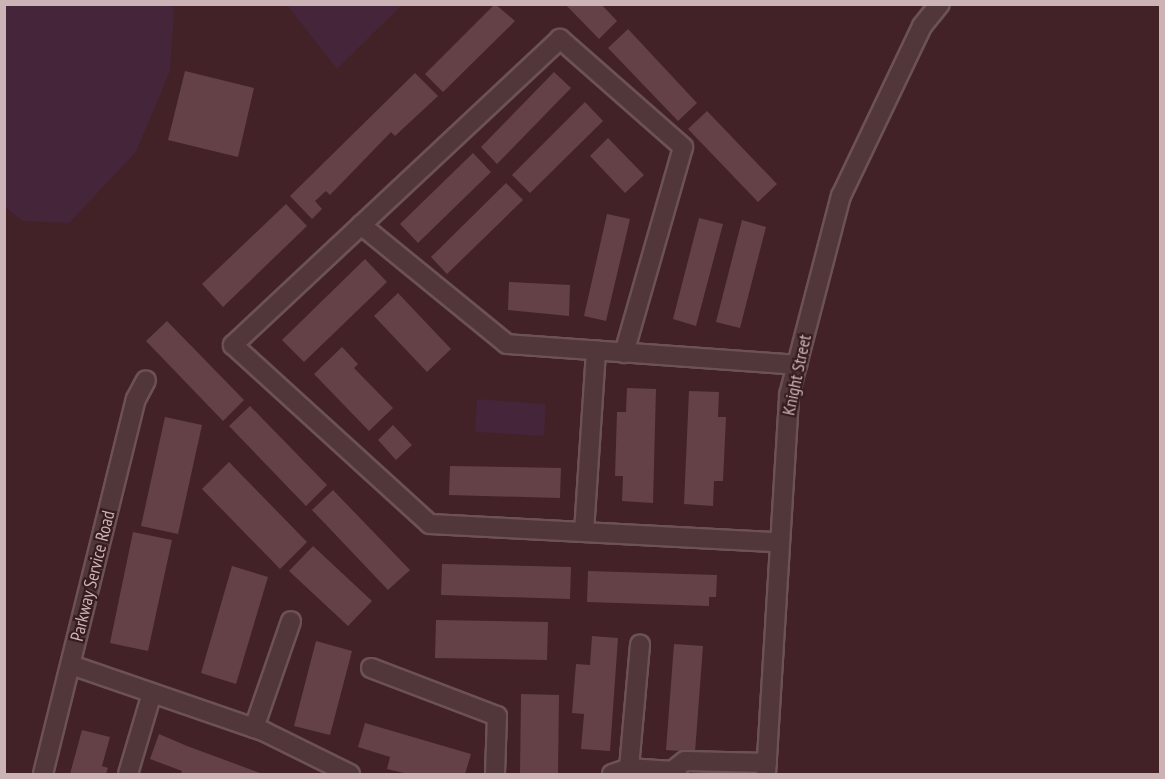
<!DOCTYPE html>
<html>
<head>
<meta charset="utf-8">
<style>
  body { margin:0 }
  #map { position:relative; width:1165px; height:779px; overflow:hidden; background:#422227; font-family:"PT Sans Narrow",sans-serif }
  div>[style] { position:absolute }
  [style*='--x'] { left:calc(var(--x)*1px); top:calc(var(--y)*1px); width:calc(var(--w)*1px); rotate:calc(var(--a)*1deg) }
  .green>* { inset:0; background:#442539 }
  .building>* { inset:0; background:#644146 }
  .roads { filter:drop-shadow(2px 0 #6c5255) drop-shadow(-2px 0 #6c5255) drop-shadow(0 2px #6c5255) drop-shadow(0 -2px #6c5255) }
  .minor>* { height:18px; margin:-9px; padding:0 9px; transform-origin:9px; border-radius:9px; background:#51373a }
  span { translate:-50% -50%; white-space:nowrap; text-align:center; line-height:1.15; -webkit-text-stroke:4.5px #361c1f; paint-order:stroke }
  .street-label { font-size:18px; color:#ccb3b6 }
  .frame { position:absolute; inset:0; border:6px solid #ccb3b6; pointer-events:none }
</style>
</head>
<body>
<div id="map">
  <div class="green">
    <i style="clip-path:polygon(5px 4px,172px 4px,174px 13px,170px 71px,136px 152px,69px 223px,22px 221px,5px 207px)"></i>
    <i style="clip-path:polygon(287px 5px,402px 5px,337px 69px)"></i>
    <i style="clip-path:polygon(477px 399px,546px 404px,544px 436px,475px 432px)"></i>
  </div>
  <div class="building">
    <i style="clip-path:polygon(495px 4px,515px 21px,443px 92px,425px 74px)"></i>
    <i style="clip-path:polygon(565px 4px,601px 4px,617px 21px,599px 39px)"></i>
    <i style="clip-path:polygon(628px 29px,697px 103px,678px 121px,608px 48px)"></i>
    <i style="clip-path:polygon(185px 71px,254px 88px,238px 157px,168px 140px)"></i>
    <i style="clip-path:polygon(554px 72px,571px 88px,497px 164px,481px 147px)"></i>
    <i style="clip-path:polygon(415px 73px,438px 96px,395px 136px,391px 132px,330px 195px,326px 191px,315px 201px,322px 209px,312px 219px,290px 196px)"></i>
    <i style="clip-path:polygon(585px 102px,603px 121px,530px 193px,512px 175px)"></i>
    <i style="clip-path:polygon(707px 111px,777px 184px,758px 202px,688px 129px)"></i>
    <i style="clip-path:polygon(608px 138px,644px 175px,625px 193px,590px 156px)"></i>
    <i style="clip-path:polygon(473px 153px,491px 172px,418px 243px,400px 224px)"></i>
    <i style="clip-path:polygon(506px 183px,523px 200px,447px 274px,431px 257px)"></i>
    <i style="clip-path:polygon(286px 204px,307px 226px,223px 307px,202px 284px)"></i>
    <i style="clip-path:polygon(607px 214px,630px 219px,606px 321px,584px 316px)"></i>
    <i style="clip-path:polygon(699px 218px,723px 224px,696px 326px,673px 319px)"></i>
    <i style="clip-path:polygon(742px 220px,766px 227px,740px 328px,716px 322px)"></i>
    <i style="clip-path:polygon(365px 259px,387px 282px,304px 362px,282px 340px)"></i>
    <i style="clip-path:polygon(509px 282px,570px 285px,569px 316px,508px 310px)"></i>
    <i style="clip-path:polygon(398px 293px,451px 349px,427px 372px,374px 316px)"></i>
    <i style="clip-path:polygon(167px 321px,244px 400px,223px 421px,146px 341px)"></i>
    <i style="clip-path:polygon(342px 347px,358px 364px,354px 368px,393px 408px,369px 431px,314px 374px)"></i>
    <i style="clip-path:polygon(627px 388px,656px 389px,653px 503px,622px 501px,623px 476px,615px 476px,617px 412px,626px 412px)"></i>
    <i style="clip-path:polygon(689px 391px,719px 392px,718px 417px,726px 417px,723px 481px,714px 481px,713px 506px,684px 504px)"></i>
    <i style="clip-path:polygon(250px 406px,327px 485px,306px 506px,229px 426px)"></i>
    <i style="clip-path:polygon(165px 417px,202px 425px,178px 534px,141px 526px)"></i>
    <i style="clip-path:polygon(393px 425px,412px 445px,396px 460px,378px 440px)"></i>
    <i style="clip-path:polygon(229px 462px,307px 542px,280px 569px,202px 489px)"></i>
    <i style="clip-path:polygon(450px 466px,561px 468px,560px 498px,449px 495px)"></i>
    <i style="clip-path:polygon(333px 490px,410px 570px,388px 590px,312px 510px)"></i>
    <i style="clip-path:polygon(133px 532px,172px 540px,148px 651px,110px 643px)"></i>
    <i style="clip-path:polygon(313px 546px,372px 601px,348px 626px,289px 571px)"></i>
    <i style="clip-path:polygon(442px 564px,571px 567px,570px 599px,441px 595px)"></i>
    <i style="clip-path:polygon(232px 566px,268px 577px,236px 684px,201px 673px)"></i>
    <i style="clip-path:polygon(588px 571px,717px 575px,716px 597px,709px 597px,709px 606px,587px 602px)"></i>
    <i style="clip-path:polygon(436px 620px,548px 622px,547px 660px,435px 658px)"></i>
    <i style="clip-path:polygon(592px 636px,618px 638px,610px 751px,581px 749px,584px 714px,572px 713px,576px 664px,590px 665px)"></i>
    <i style="clip-path:polygon(316px 641px,352px 651px,330px 735px,294px 726px)"></i>
    <i style="clip-path:polygon(674px 644px,703px 646px,695px 752px,666px 750px)"></i>
    <i style="clip-path:polygon(521px 694px,559px 695px,558px 774px,520px 774px)"></i>
    <i style="clip-path:polygon(365px 723px,471px 754px,465px 774px,408px 774px,387px 769px,390px 757px,358px 747px)"></i>
    <i style="clip-path:polygon(82px 730px,110px 737px,102px 766px,108px 768px,106px 774px,70px 774px)"></i>
    <i style="clip-path:polygon(159px 734px,187px 746px,263px 774px,181px 774px,182px 771px,150px 759px)"></i>
  </div>
  <div class="roads">
    <div class="minor">
      <i style="--x:361;--y:225;--w:188;--a:39.2"></i>
      <i style="--x:507;--y:344;--w:291;--a:4.1"></i>
      <i style="--x:624;--y:353;--w:214;--a:-74"></i>
      <i style="--x:683;--y:147;--w:164;--a:-138.7"></i>
      <i style="--x:560;--y:39;--w:448;--a:136.9"></i>
      <i style="--x:233;--y:345;--w:266;--a:42.3"></i>
      <i style="--x:430;--y:524;--w:348;--a:3"></i>
      <i style="--x:584;--y:532;--w:182;--a:-86.2"></i>
      <i style="--x:71;--y:665;--w:203;--a:19"></i>
      <i style="--x:263;--y:731;--w:97;--a:26.3"></i>
      <i style="--x:371;--y:668;--w:135;--a:20.9"></i>
      <i style="--x:497;--y:716;--w:58;--a:92"></i>
      <i style="--x:254;--y:728;--w:113;--a:-70.9"></i>
      <i style="--x:629;--y:768;--w:124;--a:-84.9"></i>
      <i style="--x:43;--y:774;--w:386;--a:-76.1"></i>
      <i style="--x:136;--y:399;--w:21;--a:-62"></i>
      <i style="--x:128;--y:774;--w:84;--a:-73.5"></i>
      <i style="--x:612;--y:774;--w:18;--a:-19"></i>
      <i style="--x:629;--y:768;--w:43;--a:4"></i>
      <i style="--x:672;--y:771;--w:3;--a:90"></i>
      <i style="--x:677;--y:774;--w:6;--a:-149"></i>
      <i style="--x:672;--y:771;--w:16;--a:-38"></i>
      <i style="--x:685;--y:761;--w:82;--a:1.4"></i>
      <i style="--x:766;--y:774;--w:380;--a:-86.5"></i>
      <i style="--x:789;--y:395;--w:206;--a:-75.4"></i>
      <i style="--x:841;--y:196;--w:188;--a:-64.5"></i>
      <i style="--x:922;--y:26;--w:28;--a:-51"></i>
    </div>
  </div>
  <div class="street-label">
    <span style="left:797px;top:375px;rotate:-78deg">Knight Street</span>
    <span style="left:93px;top:576px;rotate:-76deg">Parkway Service Road</span>
  </div>
  <div class="frame"></div>
</div>
</body>
</html>
